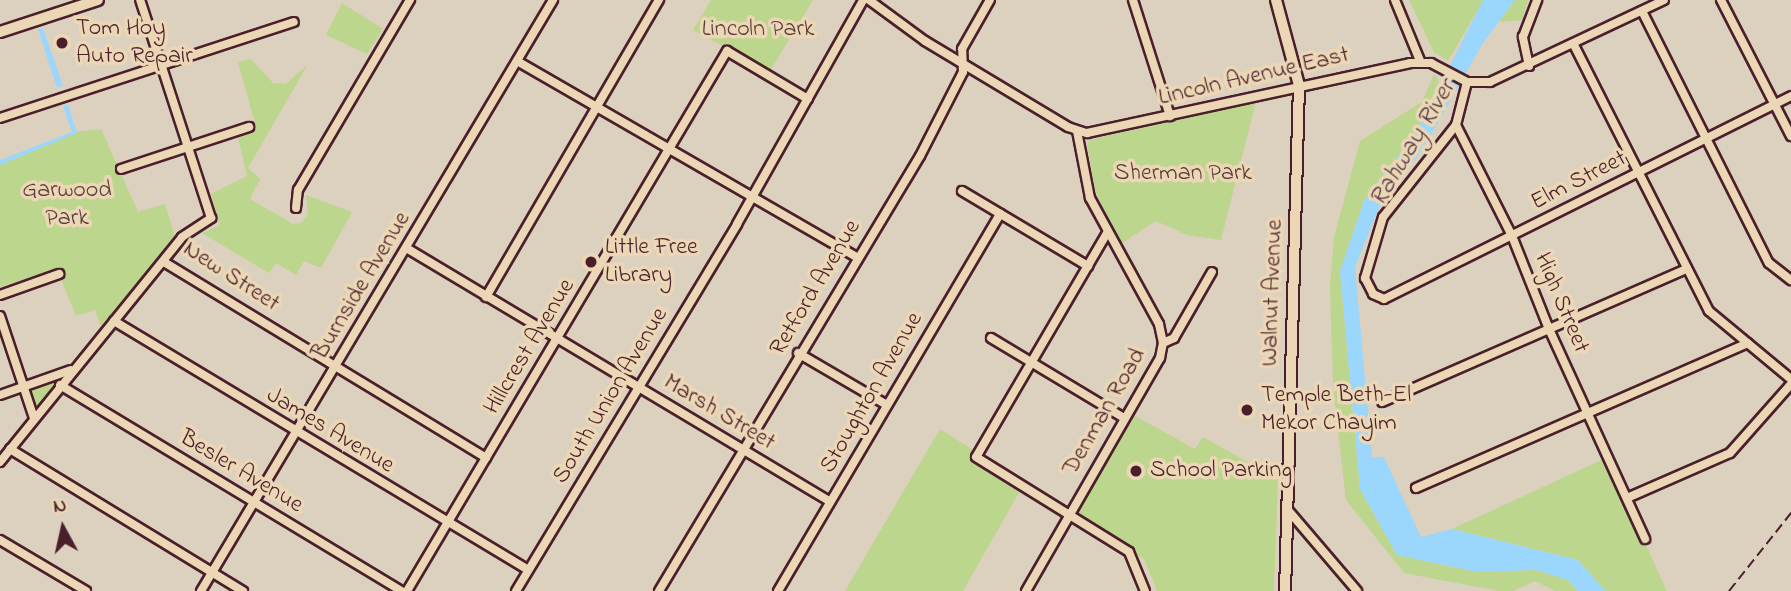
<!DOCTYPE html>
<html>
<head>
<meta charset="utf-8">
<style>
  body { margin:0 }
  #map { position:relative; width:1791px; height:591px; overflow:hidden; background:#dcd0be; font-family:"Indie Flower",sans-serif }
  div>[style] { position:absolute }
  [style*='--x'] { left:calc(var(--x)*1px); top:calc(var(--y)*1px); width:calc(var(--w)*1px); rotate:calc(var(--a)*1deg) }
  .green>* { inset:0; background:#bcd68d }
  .water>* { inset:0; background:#9bd7fc }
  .roads { filter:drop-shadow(2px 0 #4a1f2b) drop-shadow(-2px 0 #4a1f2b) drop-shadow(0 2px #4a1f2b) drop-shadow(0 -2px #4a1f2b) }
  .street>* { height:8px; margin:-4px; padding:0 4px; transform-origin:4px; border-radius:4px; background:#ebd7b5 }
  .secondary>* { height:10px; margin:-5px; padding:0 5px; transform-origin:5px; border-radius:5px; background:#ebd7b5 }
  .rail>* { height:2px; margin-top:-1px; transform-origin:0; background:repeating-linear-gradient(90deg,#4a1f2b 0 10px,transparent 0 15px) }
  .dots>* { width:19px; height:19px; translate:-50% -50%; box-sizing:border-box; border:4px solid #ebd7b5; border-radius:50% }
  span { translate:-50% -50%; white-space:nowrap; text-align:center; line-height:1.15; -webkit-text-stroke:7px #ebd7b5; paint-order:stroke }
  .poi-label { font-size:24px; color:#4a1f2b }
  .left { translate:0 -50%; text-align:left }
  .park-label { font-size:24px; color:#5b3a3a }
  .street-label { font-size:24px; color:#4a1f2b }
  .water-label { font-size:26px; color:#563b4a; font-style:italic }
  .north { position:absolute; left:28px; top:493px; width:70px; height:70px; -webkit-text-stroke:5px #ebd7b5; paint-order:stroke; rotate:352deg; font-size:19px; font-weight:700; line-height:28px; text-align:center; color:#4a1f2b }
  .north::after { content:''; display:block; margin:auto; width:24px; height:32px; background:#4a1f2b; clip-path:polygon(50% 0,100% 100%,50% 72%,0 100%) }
</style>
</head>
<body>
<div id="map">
  <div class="green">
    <i style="clip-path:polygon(711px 0,813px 0,770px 71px,693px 30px)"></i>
    <i style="clip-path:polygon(1409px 0,1528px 0,1522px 20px,1502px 22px,1479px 8px,1448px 61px,1434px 52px)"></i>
    <i style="clip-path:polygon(342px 3px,383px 29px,367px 54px,326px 35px)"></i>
    <i style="clip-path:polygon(251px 59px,273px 83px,286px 84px,308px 64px,248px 168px,260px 179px,250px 199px,293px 224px,301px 223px,308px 214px,306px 195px,352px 212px,321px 268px,304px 261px,296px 275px,276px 263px,269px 273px,202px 233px,220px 225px,211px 194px,247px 176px,238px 138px,257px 130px,238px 62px)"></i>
    <i style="clip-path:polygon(1434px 74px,1439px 81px,1417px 131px,1364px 201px,1340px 271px,1360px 489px,1397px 555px,1477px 572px,1536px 570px,1568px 580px,1578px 591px,1555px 591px,1535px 581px,1513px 591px,1499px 591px,1404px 573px,1346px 500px,1333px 387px,1330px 286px,1334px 237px,1360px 141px,1422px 102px)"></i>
    <i style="clip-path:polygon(1256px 101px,1221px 240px,1187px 235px,1156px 221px,1122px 243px,1096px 193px,1087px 144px,1090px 140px)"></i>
    <i style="clip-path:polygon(101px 129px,138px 212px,165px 204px,175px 236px,102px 329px,95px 310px,76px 316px,57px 269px,0 287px,0 163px,75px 132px)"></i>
    <i style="clip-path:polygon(74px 369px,34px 418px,23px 387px)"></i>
    <i style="clip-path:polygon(1135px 416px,1195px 449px,1203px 437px,1278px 479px,1274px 591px,1157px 591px,1144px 559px,1021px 489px,963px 591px,845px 591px,940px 429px,1075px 515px)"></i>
    <i style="clip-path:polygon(1606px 458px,1667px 591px,1605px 591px,1578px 560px,1452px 529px)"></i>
  </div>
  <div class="water">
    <i style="clip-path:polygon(1483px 0,1515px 0,1483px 43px,1421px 152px,1378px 210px,1355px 267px,1372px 457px,1384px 457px,1421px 537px,1452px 529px,1578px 560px,1605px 591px,1578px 591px,1568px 580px,1536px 570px,1477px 572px,1397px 555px,1360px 489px,1340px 271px,1364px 201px,1417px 131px)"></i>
    <i style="clip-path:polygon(43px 28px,63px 86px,57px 88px,38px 29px)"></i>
    <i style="clip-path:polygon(68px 104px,77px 133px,0 165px,0 160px,72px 132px,63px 106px)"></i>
  </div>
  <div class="roads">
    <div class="street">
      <i style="--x:869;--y:0;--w:69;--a:36.2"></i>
      <i style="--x:925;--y:41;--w:167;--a:31"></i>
      <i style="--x:1068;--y:127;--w:20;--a:18"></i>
      <i style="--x:1087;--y:133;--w:330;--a:-12.2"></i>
      <i style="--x:1410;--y:63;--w:21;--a:0"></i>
      <i style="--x:1431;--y:63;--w:41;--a:27.8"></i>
      <i style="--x:1467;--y:82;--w:23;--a:0"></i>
      <i style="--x:1490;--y:82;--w:192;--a:-25.2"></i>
      <i style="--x:1133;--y:0;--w:122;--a:72.3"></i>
      <i style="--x:1395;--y:0;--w:68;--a:67.6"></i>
      <i style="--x:1721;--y:0;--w:153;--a:62.8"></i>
      <i style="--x:1642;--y:11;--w:282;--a:63.3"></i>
      <i style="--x:1769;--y:263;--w:28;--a:38"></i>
      <i style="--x:1574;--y:45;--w:298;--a:63.1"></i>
      <i style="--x:1709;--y:311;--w:107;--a:39.7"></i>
      <i style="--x:517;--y:61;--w:392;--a:30"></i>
      <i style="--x:1529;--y:66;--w:30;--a:-102"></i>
      <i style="--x:1523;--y:37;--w:40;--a:-69"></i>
      <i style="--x:1467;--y:82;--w:44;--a:104.3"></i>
      <i style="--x:1456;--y:125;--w:124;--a:63.2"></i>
      <i style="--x:1512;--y:236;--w:100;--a:68.3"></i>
      <i style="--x:1549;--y:329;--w:231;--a:65.4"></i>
      <i style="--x:0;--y:118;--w:309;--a:-18.1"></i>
      <i style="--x:1456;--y:125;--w:117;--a:128.4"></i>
      <i style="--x:1383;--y:217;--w:64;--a:106.4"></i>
      <i style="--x:1365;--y:278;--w:18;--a:63"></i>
      <i style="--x:1373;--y:294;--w:12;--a:24"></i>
      <i style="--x:1384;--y:299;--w:455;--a:-26.5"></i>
      <i style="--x:121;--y:169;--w:135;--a:-18.2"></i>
      <i style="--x:962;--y:191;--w:147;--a:30.8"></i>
      <i style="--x:296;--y:208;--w:18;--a:-84"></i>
      <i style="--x:298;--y:190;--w:221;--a:-59.5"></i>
      <i style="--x:1107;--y:233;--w:259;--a:120.3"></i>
      <i style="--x:976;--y:457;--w:180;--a:31.8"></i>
      <i style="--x:1129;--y:552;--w:42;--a:67.7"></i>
      <i style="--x:408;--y:249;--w:492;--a:30.9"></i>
      <i style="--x:164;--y:262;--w:377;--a:31.3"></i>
      <i style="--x:0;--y:295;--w:63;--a:-19.6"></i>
      <i style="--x:486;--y:297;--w:344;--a:-59.8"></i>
      <i style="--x:0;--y:316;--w:108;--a:71.6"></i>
      <i style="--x:114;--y:321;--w:483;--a:31"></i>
      <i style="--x:991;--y:338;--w:155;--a:31"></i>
      <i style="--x:1163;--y:343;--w:12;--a:-24"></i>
      <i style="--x:1174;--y:338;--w:76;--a:-60.1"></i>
      <i style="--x:798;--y:353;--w:103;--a:30.3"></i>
      <i style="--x:60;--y:385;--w:399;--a:31.1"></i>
      <i style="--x:0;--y:395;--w:75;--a:-19.4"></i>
      <i style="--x:1382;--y:402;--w:333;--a:-23.6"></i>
      <i style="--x:10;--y:449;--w:273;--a:31.4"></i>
      <i style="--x:0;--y:462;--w:289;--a:-51"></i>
      <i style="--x:182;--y:237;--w:35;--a:-33"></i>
      <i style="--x:211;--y:218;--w:229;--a:-108"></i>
      <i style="--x:1416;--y:488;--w:362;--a:-23.6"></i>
      <i style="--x:1627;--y:498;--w:112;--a:-23.6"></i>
      <i style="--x:1730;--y:453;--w:92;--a:-48.5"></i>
      <i style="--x:1287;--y:509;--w:108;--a:49.5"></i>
      <i style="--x:0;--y:540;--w:100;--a:30.7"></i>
      <i style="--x:201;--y:591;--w:688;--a:-59.22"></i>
      <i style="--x:407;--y:591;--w:628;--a:-59.35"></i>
      <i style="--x:727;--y:51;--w:94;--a:30.7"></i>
      <i style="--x:516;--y:591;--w:428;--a:-58.9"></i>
      <i style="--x:737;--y:224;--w:257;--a:-60.6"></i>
      <i style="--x:659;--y:591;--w:507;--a:-59.04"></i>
      <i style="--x:920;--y:156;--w:94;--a:-62.9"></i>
      <i style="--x:963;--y:72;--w:23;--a:-92"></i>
      <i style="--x:962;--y:49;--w:56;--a:-60.3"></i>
      <i style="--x:778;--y:591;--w:438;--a:-59.5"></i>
      <i style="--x:1026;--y:591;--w:269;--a:-60.1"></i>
      <i style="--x:1160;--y:358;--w:15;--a:-79"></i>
      <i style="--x:1163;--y:343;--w:19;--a:-102"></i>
      <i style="--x:1159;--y:324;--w:144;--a:-118.7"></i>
      <i style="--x:1090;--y:198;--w:68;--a:-101"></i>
    </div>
    <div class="secondary">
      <i style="--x:1276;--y:0;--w:88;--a:74.9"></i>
      <i style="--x:1299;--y:85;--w:506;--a:91.58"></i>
      <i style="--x:0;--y:32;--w:103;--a:-18.1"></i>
    </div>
  </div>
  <div class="rail">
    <i style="--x:1729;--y:591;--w:100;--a:-51.5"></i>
  </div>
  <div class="dots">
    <i style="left:62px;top:43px;background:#4a1f2b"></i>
    <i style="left:591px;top:262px;background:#4a1f2b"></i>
    <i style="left:1247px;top:410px;background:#4a1f2b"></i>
    <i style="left:1136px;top:471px;background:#4a1f2b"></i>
  </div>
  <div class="poi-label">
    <span class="left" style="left:76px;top:43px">Tom Hoy<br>Auto Repair</span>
    <span class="left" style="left:605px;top:262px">Little Free<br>Library</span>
    <span class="left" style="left:1261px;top:410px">Temple Beth-El<br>Mekor Chayim</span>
    <span class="left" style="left:1150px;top:471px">School Parking</span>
  </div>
  <div class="park-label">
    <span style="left:758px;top:30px">Lincoln Park</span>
    <span style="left:1183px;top:174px">Sherman Park</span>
    <span style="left:67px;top:205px">Garwood<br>Park</span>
  </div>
  <div class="street-label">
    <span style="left:1254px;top:77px;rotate:-13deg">Lincoln Avenue East</span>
    <span style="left:1579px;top:181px;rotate:-27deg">Elm Street</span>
    <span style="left:231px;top:277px;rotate:33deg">New Street</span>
    <span style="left:362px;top:286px;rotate:-59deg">Burnside Avenue</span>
    <span style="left:816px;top:288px;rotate:-59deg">Retford Avenue</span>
    <span style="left:1273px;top:293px;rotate:-88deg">Walnut Avenue</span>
    <span style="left:1561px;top:303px;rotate:67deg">High Street</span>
    <span style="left:530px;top:347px;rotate:-59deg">Hillcrest Avenue</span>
    <span style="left:872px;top:393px;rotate:-60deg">Stoughton Avenue</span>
    <span style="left:611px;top:396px;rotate:-59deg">South Union Avenue</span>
    <span style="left:1105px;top:412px;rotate:-60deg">Denman Road</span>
    <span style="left:719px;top:413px;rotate:31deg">Marsh Street</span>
    <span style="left:330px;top:431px;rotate:31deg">James Avenue</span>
    <span style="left:241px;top:472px;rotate:31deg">Besler Avenue</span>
  </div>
  <div class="water-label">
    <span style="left:1414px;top:144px;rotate:-59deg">Rahway River</span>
  </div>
  <div class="north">N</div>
</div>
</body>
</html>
